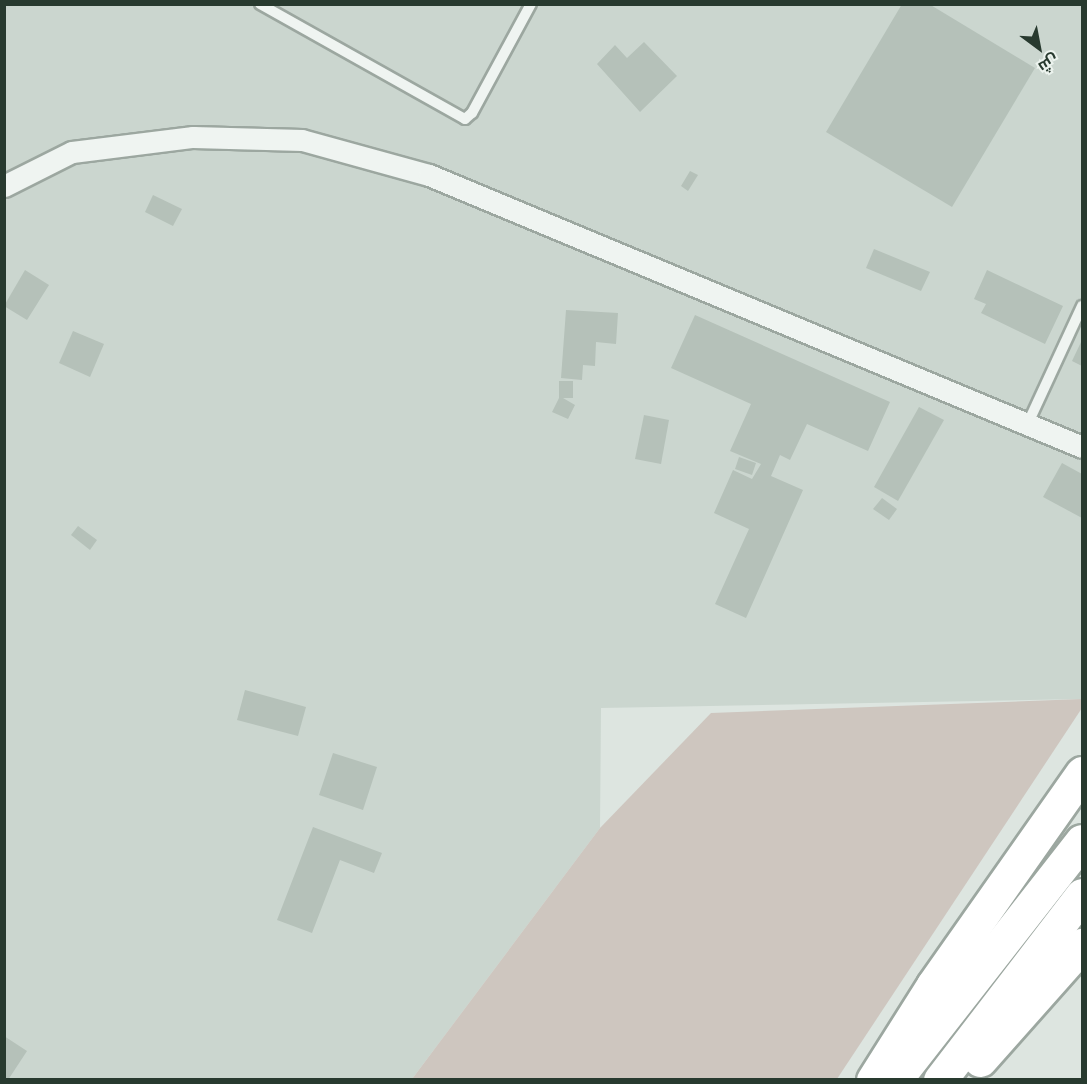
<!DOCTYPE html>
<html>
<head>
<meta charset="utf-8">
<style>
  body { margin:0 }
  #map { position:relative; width:1087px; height:1084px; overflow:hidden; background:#dde5e0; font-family:Jost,Cairo,sans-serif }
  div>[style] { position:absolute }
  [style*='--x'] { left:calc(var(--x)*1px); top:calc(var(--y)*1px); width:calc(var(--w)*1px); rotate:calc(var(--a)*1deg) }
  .built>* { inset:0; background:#cbd6cf }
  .green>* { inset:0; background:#cec6bf }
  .building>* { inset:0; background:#b5c1b9 }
  .roads { filter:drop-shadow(2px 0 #9ca7a0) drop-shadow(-2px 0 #9ca7a0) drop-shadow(0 2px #9ca7a0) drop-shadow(0 -2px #9ca7a0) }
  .service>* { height:10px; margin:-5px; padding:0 5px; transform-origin:5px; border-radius:5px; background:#eff4f1 }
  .minor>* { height:21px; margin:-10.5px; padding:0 10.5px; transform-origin:10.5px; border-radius:10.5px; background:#eff4f1 }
  .trunk>* { height:33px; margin:-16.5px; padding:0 16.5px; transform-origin:16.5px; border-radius:16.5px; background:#fff }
  span { translate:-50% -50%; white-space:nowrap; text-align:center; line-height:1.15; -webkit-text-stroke:6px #ecf3ee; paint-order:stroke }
  .frame { position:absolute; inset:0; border:6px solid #283a2f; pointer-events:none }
  .north { position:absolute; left:1009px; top:18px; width:60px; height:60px; -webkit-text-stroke:4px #ecf3ee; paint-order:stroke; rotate:148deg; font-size:16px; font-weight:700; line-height:24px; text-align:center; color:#283a2f }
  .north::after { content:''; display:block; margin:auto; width:21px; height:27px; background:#283a2f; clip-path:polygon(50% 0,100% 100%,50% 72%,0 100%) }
</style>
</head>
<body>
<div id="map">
  <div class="built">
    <i style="clip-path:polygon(5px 5px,1082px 5px,1082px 699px,601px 708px,600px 828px,412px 1079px,5px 1080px)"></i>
  </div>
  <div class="green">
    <i style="clip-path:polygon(1082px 699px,1082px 708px,837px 1079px,412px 1079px,600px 828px,711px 713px)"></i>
  </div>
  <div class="building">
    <i style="clip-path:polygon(902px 4px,929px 4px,1035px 68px,952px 207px,826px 132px)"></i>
    <i style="clip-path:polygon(644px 42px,677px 76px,640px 112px,597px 64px,615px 45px,627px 58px)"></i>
    <i style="clip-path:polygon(690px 171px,698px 175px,688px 191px,681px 186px)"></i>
    <i style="clip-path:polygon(153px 195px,182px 209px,173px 226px,145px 212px)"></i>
    <i style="clip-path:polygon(874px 249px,930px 272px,921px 291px,866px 268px)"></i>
    <i style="clip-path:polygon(25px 270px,49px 285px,27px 320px,4px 306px)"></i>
    <i style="clip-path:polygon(987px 270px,1063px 306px,1045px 344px,981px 313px,986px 304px,974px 299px)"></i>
    <i style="clip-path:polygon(566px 310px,618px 313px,616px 344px,596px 342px,595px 366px,583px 365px,582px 380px,561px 378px)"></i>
    <i style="clip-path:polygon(695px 315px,890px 402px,868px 451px,807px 424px,790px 460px,780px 455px,771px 476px,803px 490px,746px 618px,715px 604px,749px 529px,714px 513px,733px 470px,752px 479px,761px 464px,730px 451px,751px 404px,671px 368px)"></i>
    <i style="clip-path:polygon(73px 331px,104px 344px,90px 377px,59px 363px)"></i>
    <i style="clip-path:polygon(1082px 340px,1082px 366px,1072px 361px)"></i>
    <i style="clip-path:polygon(559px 381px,573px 381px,573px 398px,563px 398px,575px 405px,568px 419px,552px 412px,559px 398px)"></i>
    <i style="clip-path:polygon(919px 407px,944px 420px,898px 501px,874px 487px)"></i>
    <i style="clip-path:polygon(644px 415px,669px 420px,661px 464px,635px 459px)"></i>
    <i style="clip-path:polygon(739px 457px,756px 463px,752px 475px,735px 469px)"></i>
    <i style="clip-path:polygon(1062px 463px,1082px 474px,1082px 518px,1043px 497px)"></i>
    <i style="clip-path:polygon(882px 498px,897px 509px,889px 520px,873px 509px)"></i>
    <i style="clip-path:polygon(78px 526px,97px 540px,90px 550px,71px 535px)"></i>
    <i style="clip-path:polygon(245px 690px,306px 707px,298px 736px,237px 720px)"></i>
    <i style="clip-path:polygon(333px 753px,377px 767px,363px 810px,319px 795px)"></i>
    <i style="clip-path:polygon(313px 827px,382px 853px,374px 873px,340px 860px,312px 933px,277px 920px)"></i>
    <i style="clip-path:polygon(4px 1036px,27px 1051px,8px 1080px,4px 1080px)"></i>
  </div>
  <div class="roads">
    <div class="service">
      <i style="--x:260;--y:4;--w:235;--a:29.3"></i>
      <i style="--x:465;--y:119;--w:9;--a:-41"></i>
      <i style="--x:472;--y:113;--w:124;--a:-61.6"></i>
      <i style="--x:1028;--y:423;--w:129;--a:-65.2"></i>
    </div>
    <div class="minor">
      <i style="--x:4;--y:186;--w:76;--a:-26.6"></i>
      <i style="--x:72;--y:152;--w:122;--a:-7.1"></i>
      <i style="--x:193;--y:137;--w:109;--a:1.6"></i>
      <i style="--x:302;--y:140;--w:132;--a:15.4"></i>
      <i style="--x:429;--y:175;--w:707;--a:22.61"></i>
    </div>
    <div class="trunk">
      <i style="--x:980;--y:1060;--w:154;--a:-48.4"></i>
      <i style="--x:873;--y:1080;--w:112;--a:-57.7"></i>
      <i style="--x:933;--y:985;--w:259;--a:-54.9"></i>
      <i style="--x:895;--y:1080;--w:303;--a:-52"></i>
      <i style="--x:940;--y:1080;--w:233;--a:-52.5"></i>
    </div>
  </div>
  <div class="frame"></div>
  <div class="north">ش</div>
</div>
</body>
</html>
